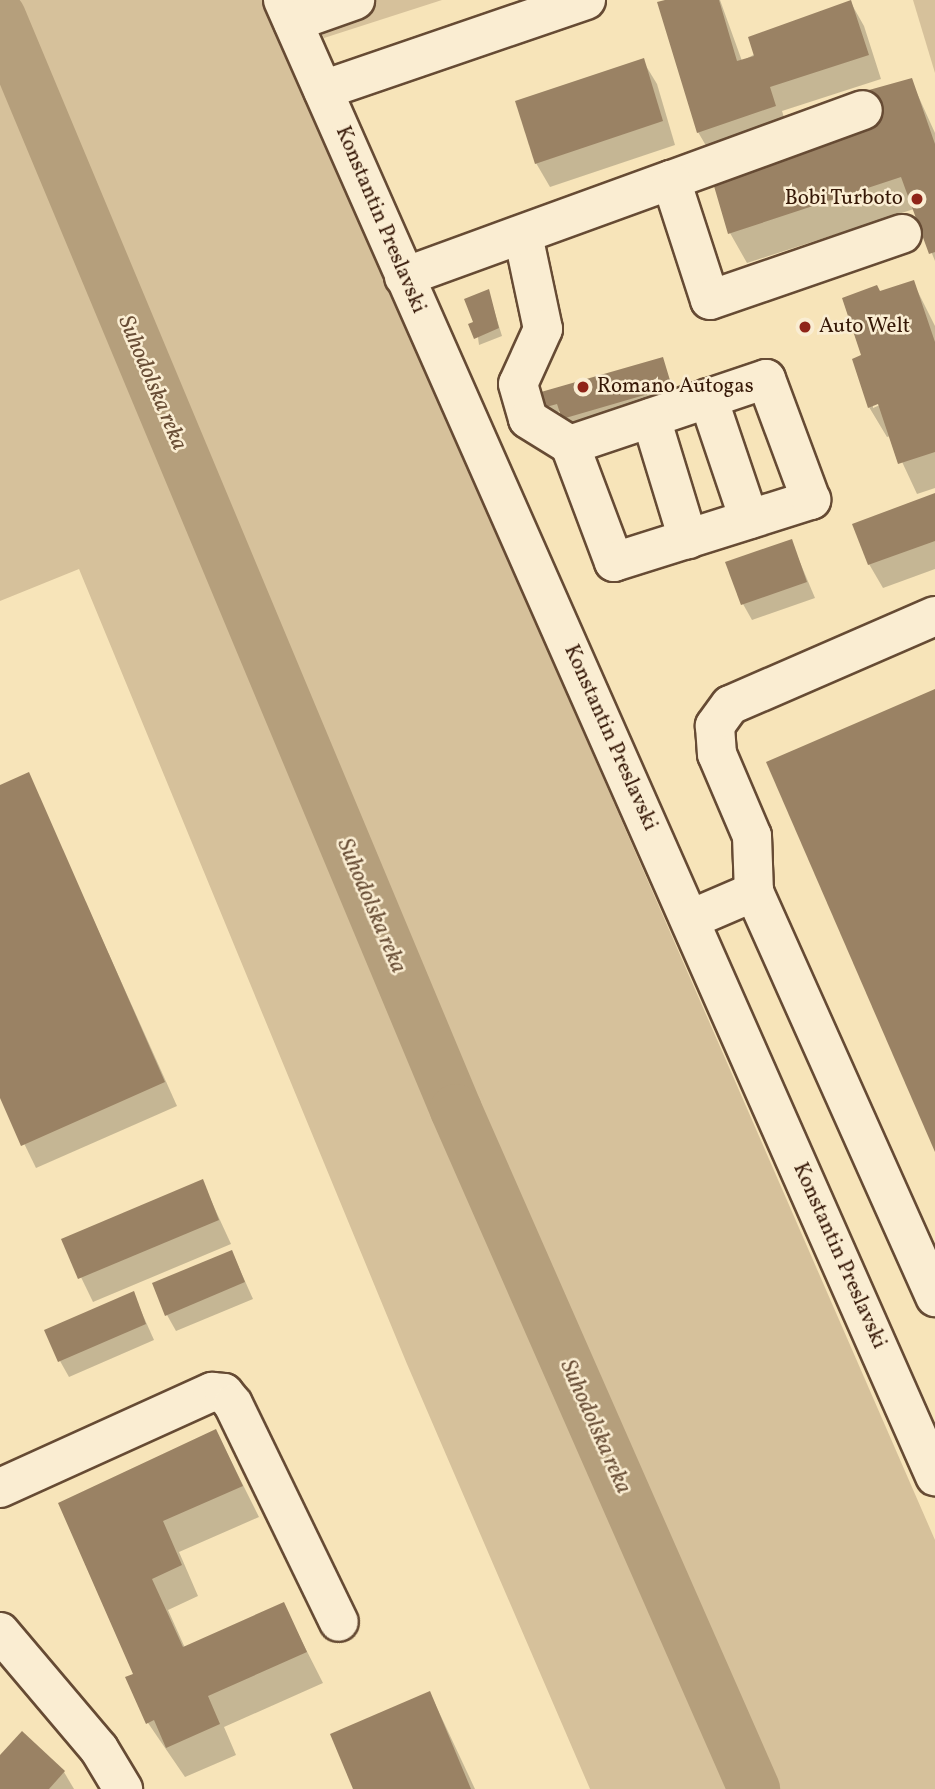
<!DOCTYPE html>
<html>
<head>
<meta charset="utf-8">
<style>
  body { margin:0 }
  #map { position:relative; width:935px; height:1789px; overflow:hidden; background:#f7e4b9; font-family:Vollkorn,serif }
  div>[style] { position:absolute }
  [style*='--x'] { left:calc(var(--x)*1px); top:calc(var(--y)*1px); width:calc(var(--w)*1px); rotate:calc(var(--a)*1deg) }
  .green>* { inset:0; background:#d6c19b }
  .shadow>* { inset:0; background:#0003 }
  .river>* { height:52px; margin:-26px; padding:0 26px; transform-origin:26px; border-radius:26px; background:#b59f7c }
  .building>* { inset:0; background:#9a8264 }
  .roads { filter:drop-shadow(2px 0 #664b34) drop-shadow(-2px 0 #664b34) drop-shadow(0 2px #664b34) drop-shadow(0 -2px #664b34) }
  .minor>* { height:38px; margin:-19px; padding:0 19px; transform-origin:19px; border-radius:19px; background:#faedd2 }
  .dots>* { width:19px; height:19px; translate:-50% -50%; box-sizing:border-box; border:4px solid #faedd2; border-radius:50% }
  span { translate:-50% -50%; white-space:nowrap; text-align:center; line-height:1.15; -webkit-text-stroke:5px #faedd2; paint-order:stroke }
  .poi-label { font-size:21px; color:#361807 }
  .right { translate:-100% -50%; text-align:right }
  .left { translate:0 -50%; text-align:left }
  .street-label { font-size:21px; color:#361807 }
  .water-label { font-size:23px; color:#694e36; font-style:italic }
</style>
</head>
<body>
<div id="map">
  <div class="green">
    <i style="clip-path:polygon(0 0,264px 0,935px 1540px,935px 1789px,590px 1789px,407px 1364px,79px 569px,0 601px)"></i>
    <i style="clip-path:polygon(307px 0,442px 0,324px 38px)"></i>
    <i style="clip-path:polygon(913px 0,935px 0,935px 73px)"></i>
  </div>
  <div class="shadow">
    <i style="clip-path:polygon(672px 0,720px 0,742px 61px,851px 3px,864px 26px,881px 79px,782px 111px,788px 130px,712px 156px,698px 132px)"></i>
    <i style="clip-path:polygon(643px 61px,657px 84px,675px 145px,550px 187px,536px 163px)"></i>
    <i style="clip-path:polygon(911px 80px,935px 133px,935px 261px,914px 209px,747px 263px,730px 233px)"></i>
    <i style="clip-path:polygon(evenodd,913px 282px,935px 326px,935px 488px,917px 494px,890px 436px,887px 437px,869px 407px,863px 356px,880px 293px,913px 282px,887px 402px,873px 408px,873px 404px,887px 402px)"></i>
    <i style="clip-path:polygon(488px 291px,502px 336px,479px 345px,476px 323px)"></i>
    <i style="clip-path:polygon(662px 359px,675px 395px,567px 426px,561px 411px,551px 414px,547px 406px)"></i>
    <i style="clip-path:polygon(935px 495px,935px 569px,883px 588px,869px 564px)"></i>
    <i style="clip-path:polygon(791px 541px,815px 598px,752px 620px,743px 604px)"></i>
    <i style="clip-path:polygon(28px 774px,177px 1106px,36px 1168px,0 1094px,0 787px)"></i>
    <i style="clip-path:polygon(202px 1181px,231px 1244px,93px 1302px,63px 1240px)"></i>
    <i style="clip-path:polygon(232px 1252px,253px 1299px,176px 1331px,167px 1315px)"></i>
    <i style="clip-path:polygon(133px 1293px,154px 1340px,69px 1377px,60px 1361px)"></i>
    <i style="clip-path:polygon(216px 1431px,259px 1517px,179px 1552px,198px 1596px,168px 1610px,185px 1648px,283px 1604px,323px 1683px,224px 1727px,236px 1755px,185px 1777px,148px 1723px,136px 1674px,60px 1504px)"></i>
    <i style="clip-path:polygon(430px 1693px,475px 1789px,355px 1789px)"></i>
    <i style="clip-path:polygon(22px 1733px,64px 1772px,74px 1789px,0 1789px,0 1757px)"></i>
  </div>
  <div class="river">
    <i style="--x:0;--y:17;--w:1184;--a:67.35"></i>
    <i style="--x:456;--y:1110;--w:742;--a:66.3"></i>
  </div>
  <div class="building">
    <i style="clip-path:polygon(665px 0,719px 0,737px 61px,754px 56px,748px 37px,851px 0,869px 55px,770px 87px,776px 106px,697px 133px,657px 2px)"></i>
    <i style="clip-path:polygon(644px 58px,663px 121px,535px 164px,515px 101px)"></i>
    <i style="clip-path:polygon(912px 78px,935px 144px,935px 252px,929px 254px,901px 177px,728px 234px,709px 169px,877px 113px,869px 90px)"></i>
    <i style="clip-path:polygon(914px 280px,935px 342px,935px 452px,898px 464px,878px 404px,868px 408px,852px 359px,861px 355px,842px 298px,877px 285px,880px 291px)"></i>
    <i style="clip-path:polygon(489px 289px,499px 328px,474px 339px,468px 324px,473px 322px,464px 299px)"></i>
    <i style="clip-path:polygon(663px 357px,672px 387px,562px 419px,557px 404px,546px 407px,541px 392px)"></i>
    <i style="clip-path:polygon(935px 493px,935px 541px,868px 565px,852px 524px)"></i>
    <i style="clip-path:polygon(792px 539px,807px 582px,741px 605px,725px 562px)"></i>
    <i style="clip-path:polygon(935px 689px,935px 1152px,766px 762px)"></i>
    <i style="clip-path:polygon(29px 772px,165px 1082px,21px 1146px,0 1098px,0 785px)"></i>
    <i style="clip-path:polygon(203px 1179px,219px 1220px,78px 1279px,61px 1239px)"></i>
    <i style="clip-path:polygon(232px 1250px,245px 1282px,165px 1316px,152px 1283px)"></i>
    <i style="clip-path:polygon(134px 1291px,146px 1324px,58px 1362px,44px 1330px)"></i>
    <i style="clip-path:polygon(216px 1429px,243px 1486px,163px 1521px,182px 1565px,152px 1579px,183px 1647px,284px 1602px,307px 1652px,208px 1696px,220px 1724px,166px 1748px,154px 1720px,146px 1724px,125px 1677px,133px 1674px,58px 1503px)"></i>
    <i style="clip-path:polygon(430px 1691px,471px 1789px,353px 1789px,330px 1734px)"></i>
    <i style="clip-path:polygon(22px 1731px,65px 1771px,49px 1789px,0 1789px,0 1755px)"></i>
  </div>
  <div class="roads">
    <div class="minor">
      <i style="--x:283;--y:0;--w:1614;--a:66.17"></i>
      <i style="--x:293;--y:22;--w:66;--a:-19.5"></i>
      <i style="--x:323;--y:90;--w:278;--a:-18.9"></i>
      <i style="--x:671;--y:180;--w:204;--a:-20"></i>
      <i style="--x:523;--y:235;--w:96;--a:78"></i>
      <i style="--x:543;--y:329;--w:60;--a:114.4"></i>
      <i style="--x:518;--y:384;--w:36;--a:74"></i>
      <i style="--x:528;--y:419;--w:49;--a:31.8"></i>
      <i style="--x:570;--y:445;--w:125;--a:69.4"></i>
      <i style="--x:614;--y:562;--w:207;--a:-17.5"></i>
      <i style="--x:811;--y:500;--w:129;--a:-110.4"></i>
      <i style="--x:766;--y:379;--w:207;--a:161.4"></i>
      <i style="--x:404;--y:277;--w:284;--a:-20"></i>
      <i style="--x:671;--y:180;--w:126;--a:72"></i>
      <i style="--x:710;--y:300;--w:203;--a:-19"></i>
      <i style="--x:708;--y:398;--w:128;--a:71.3"></i>
      <i style="--x:651;--y:418;--w:127;--a:73"></i>
      <i style="--x:935;--y:616;--w:223;--a:156.5"></i>
      <i style="--x:730;--y:705;--w:26;--a:126"></i>
      <i style="--x:715;--y:726;--w:28;--a:86"></i>
      <i style="--x:717;--y:754;--w:89;--a:66.9"></i>
      <i style="--x:752;--y:836;--w:56;--a:88"></i>
      <i style="--x:754;--y:892;--w:444;--a:65.9"></i>
      <i style="--x:691;--y:919;--w:69;--a:-23.2"></i>
      <i style="--x:0;--y:1488;--w:233;--a:-24.4"></i>
      <i style="--x:212;--y:1392;--w:12;--a:5"></i>
      <i style="--x:224;--y:1393;--w:14;--a:51"></i>
      <i style="--x:233;--y:1404;--w:242;--a:64.1"></i>
      <i style="--x:0;--y:1632;--w:153;--a:49.8"></i>
      <i style="--x:99;--y:1749;--w:47;--a:59"></i>
    </div>
  </div>
  <div class="dots">
    <i style="left:917px;top:199px;background:#8f2418"></i>
    <i style="left:805px;top:327px;background:#8f2418"></i>
    <i style="left:583px;top:387px;background:#8f2418"></i>
  </div>
  <div class="poi-label">
    <span class="right" style="left:903px;top:199px">Bobi Turboto</span>
    <span class="left" style="left:819px;top:327px">Auto Welt</span>
    <span class="left" style="left:597px;top:387px">Romano Autogas</span>
  </div>
  <div class="street-label">
    <span style="left:380px;top:220px;rotate:67deg">Konstantin Preslavski</span>
    <span style="left:610px;top:738px;rotate:66deg">Konstantin Preslavski</span>
    <span style="left:839px;top:1256px;rotate:66deg">Konstantin Preslavski</span>
  </div>
  <div class="water-label">
    <span style="left:152px;top:383px;rotate:67deg">Suhodolska reka</span>
    <span style="left:371px;top:906px;rotate:67deg">Suhodolska reka</span>
    <span style="left:595px;top:1427px;rotate:66deg">Suhodolska reka</span>
  </div>
</div>
</body>
</html>
